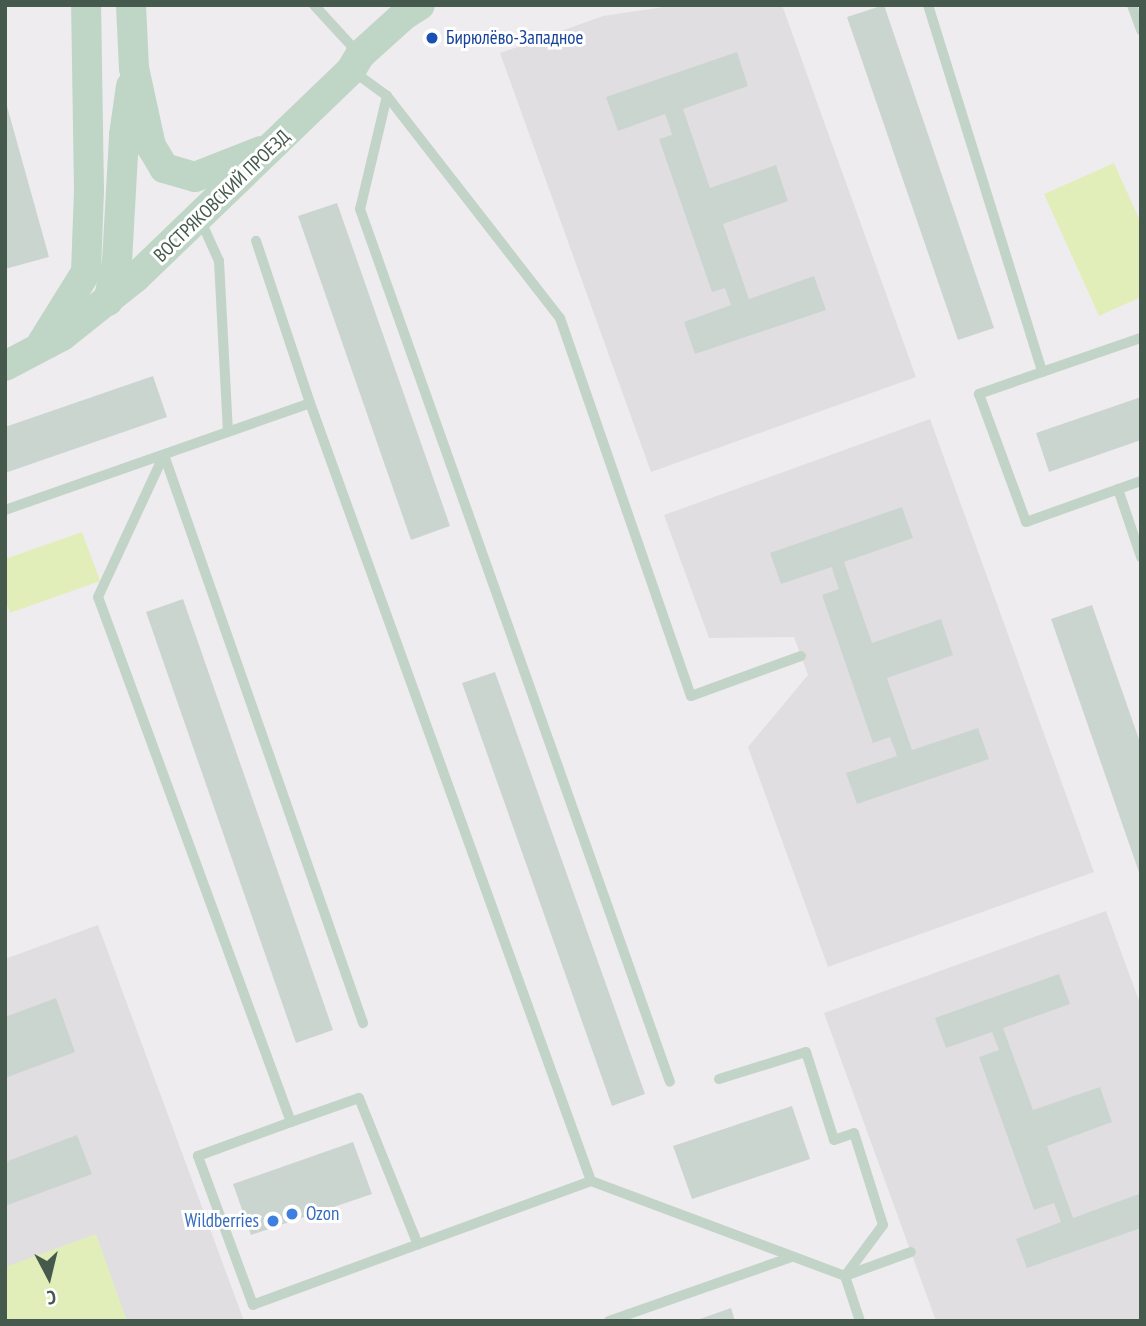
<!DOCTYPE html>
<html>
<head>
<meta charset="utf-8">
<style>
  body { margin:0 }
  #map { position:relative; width:1146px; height:1326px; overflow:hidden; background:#efecef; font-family:"PT Sans Narrow",sans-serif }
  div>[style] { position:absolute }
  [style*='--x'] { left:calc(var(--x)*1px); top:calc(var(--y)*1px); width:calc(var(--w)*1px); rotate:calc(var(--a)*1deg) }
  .education>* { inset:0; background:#e0dee1 }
  .green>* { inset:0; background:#e2eeb9 }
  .building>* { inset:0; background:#cbd5d0 }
  .lane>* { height:10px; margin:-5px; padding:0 5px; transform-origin:5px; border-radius:5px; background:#c2d4c8 }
  .secondary>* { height:30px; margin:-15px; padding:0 15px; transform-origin:15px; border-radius:15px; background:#bfd6c7 }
  .dots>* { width:19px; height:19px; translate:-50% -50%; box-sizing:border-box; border:4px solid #fff; border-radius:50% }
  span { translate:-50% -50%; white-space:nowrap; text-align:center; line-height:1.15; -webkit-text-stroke:6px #fff; paint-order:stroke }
  .transit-label { font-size:19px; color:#164399 }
  .left { translate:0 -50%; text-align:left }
  .street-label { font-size:19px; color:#455a4c }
  .shop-label { font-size:19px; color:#366cbe }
  .right { translate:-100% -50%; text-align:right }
  .frame { position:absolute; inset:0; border:7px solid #455a4c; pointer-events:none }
  .north { position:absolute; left:14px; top:1242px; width:70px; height:70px; -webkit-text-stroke:5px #fff; paint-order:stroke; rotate:173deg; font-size:19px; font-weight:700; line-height:28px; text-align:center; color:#455a4c }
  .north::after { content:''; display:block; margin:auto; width:24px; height:32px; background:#455a4c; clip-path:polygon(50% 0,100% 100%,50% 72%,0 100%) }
</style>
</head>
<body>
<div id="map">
  <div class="education">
    <i style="clip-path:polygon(677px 5px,782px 5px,916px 377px,651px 472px,500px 53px,603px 16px)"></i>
    <i style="clip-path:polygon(930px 419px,1094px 872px,828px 967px,748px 747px,808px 675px,794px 637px,709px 638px,664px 515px)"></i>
    <i style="clip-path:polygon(1106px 911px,1141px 1006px,1141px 1321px,936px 1321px,824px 1013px)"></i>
    <i style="clip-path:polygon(98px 925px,244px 1321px,5px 1321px,5px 959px)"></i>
  </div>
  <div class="green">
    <i style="clip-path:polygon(1114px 163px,1141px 223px,1141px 297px,1099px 316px,1044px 194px)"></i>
    <i style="clip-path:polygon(82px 532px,100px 581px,10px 613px,5px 600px,5px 559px)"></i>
    <i style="clip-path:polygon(96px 1234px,127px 1321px,5px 1321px,5px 1267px)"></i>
  </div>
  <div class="building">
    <i style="clip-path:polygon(884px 5px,994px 328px,958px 340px,847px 17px)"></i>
    <i style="clip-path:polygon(737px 52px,748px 86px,683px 109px,710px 188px,776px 165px,788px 201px,723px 224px,749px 299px,814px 276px,826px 310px,695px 354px,684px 322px,731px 305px,725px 288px,712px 292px,659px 139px,672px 135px,669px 125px,665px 114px,618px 131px,606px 97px)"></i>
    <i style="clip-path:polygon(5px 99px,49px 257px,5px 269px)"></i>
    <i style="clip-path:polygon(337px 203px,450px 526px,411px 540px,298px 216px)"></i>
    <i style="clip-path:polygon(153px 376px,167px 417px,5px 473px,5px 427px)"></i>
    <i style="clip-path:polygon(1141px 397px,1141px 440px,1049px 472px,1036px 433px)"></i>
    <i style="clip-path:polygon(902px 507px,913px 538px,844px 562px,872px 643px,941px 619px,953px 655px,887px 678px,912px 750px,978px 728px,989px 759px,857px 804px,846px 773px,897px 756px,890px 737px,873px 743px,822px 595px,839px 589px,835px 578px,832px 567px,781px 584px,770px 553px)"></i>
    <i style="clip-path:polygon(183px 599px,333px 1030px,296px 1043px,146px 612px)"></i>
    <i style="clip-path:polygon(1092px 605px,1141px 745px,1141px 878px,1051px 619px)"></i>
    <i style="clip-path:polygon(495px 672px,645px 1094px,612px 1106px,462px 683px)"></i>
    <i style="clip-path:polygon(1059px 974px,1070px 1004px,1003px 1028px,1033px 1110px,1100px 1087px,1112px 1122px,1047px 1146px,1073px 1218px,1139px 1194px,1141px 1228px,1027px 1268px,1016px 1239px,1061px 1222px,1054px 1203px,1034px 1210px,979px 1057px,999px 1050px,992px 1032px,946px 1048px,935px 1018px)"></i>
    <i style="clip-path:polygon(56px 998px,75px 1052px,5px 1078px,5px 1017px)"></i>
    <i style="clip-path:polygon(792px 1106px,810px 1159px,692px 1199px,673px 1146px)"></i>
    <i style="clip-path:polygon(77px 1135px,92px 1174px,5px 1206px,5px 1162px)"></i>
    <i style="clip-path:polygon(353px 1142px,372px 1194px,251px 1235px,233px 1184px)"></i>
    <i style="clip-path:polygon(731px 1308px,735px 1321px,697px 1321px,697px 1320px)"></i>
  </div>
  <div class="lane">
    <i style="--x:314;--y:5;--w:65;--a:47.5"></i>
    <i style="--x:928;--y:5;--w:384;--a:72.7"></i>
    <i style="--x:1042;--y:372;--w:67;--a:160.8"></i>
    <i style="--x:979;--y:394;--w:136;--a:69.8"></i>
    <i style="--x:1026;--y:522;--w:122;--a:-19.6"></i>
    <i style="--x:1132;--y:5;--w:27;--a:70"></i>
    <i style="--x:353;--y:71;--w:42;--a:36.3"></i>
    <i style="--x:387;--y:96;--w:281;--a:52.1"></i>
    <i style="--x:560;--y:318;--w:400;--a:70.9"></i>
    <i style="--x:691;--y:696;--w:117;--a:-20"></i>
    <i style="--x:387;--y:96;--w:116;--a:103.4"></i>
    <i style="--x:360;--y:209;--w:926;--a:70.45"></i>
    <i style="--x:200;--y:219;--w:46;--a:65.7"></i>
    <i style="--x:219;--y:261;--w:170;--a:87"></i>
    <i style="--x:1042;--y:372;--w:105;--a:-19"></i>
    <i style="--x:310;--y:403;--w:827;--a:70.14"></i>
    <i style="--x:591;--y:1181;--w:360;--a:159.9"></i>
    <i style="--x:253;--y:1305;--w:159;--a:-110.3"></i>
    <i style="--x:198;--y:1156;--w:99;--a:-20.1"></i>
    <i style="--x:291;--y:1122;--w:559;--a:-110.18"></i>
    <i style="--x:98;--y:597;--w:157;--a:-65.1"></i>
    <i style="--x:164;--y:455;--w:602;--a:70.69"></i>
    <i style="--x:1118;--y:489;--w:72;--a:71.3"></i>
    <i style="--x:5;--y:510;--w:323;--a:-19.3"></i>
    <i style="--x:310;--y:403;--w:171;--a:-108.4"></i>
    <i style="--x:719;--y:1079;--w:91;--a:-17.2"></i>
    <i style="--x:806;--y:1052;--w:92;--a:72.3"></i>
    <i style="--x:834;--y:1140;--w:21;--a:-19"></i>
    <i style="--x:854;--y:1133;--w:96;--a:72.5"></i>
    <i style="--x:883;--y:1225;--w:64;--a:126.7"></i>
    <i style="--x:845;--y:1276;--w:47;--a:71.6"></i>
    <i style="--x:291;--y:1122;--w:72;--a:-19.4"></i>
    <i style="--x:359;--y:1098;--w:158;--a:68.1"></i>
    <i style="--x:591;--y:1181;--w:271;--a:20.5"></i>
    <i style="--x:845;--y:1276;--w:70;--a:-20"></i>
    <i style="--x:609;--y:1321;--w:194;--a:-19.3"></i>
  </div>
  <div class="secondary">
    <i style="--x:131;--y:5;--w:63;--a:87.3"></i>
    <i style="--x:134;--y:68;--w:80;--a:77.7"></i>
    <i style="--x:151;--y:146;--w:26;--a:59"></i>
    <i style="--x:164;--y:168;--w:32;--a:16"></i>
    <i style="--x:195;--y:177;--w:71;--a:-21.5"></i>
    <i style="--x:108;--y:301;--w:40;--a:-77"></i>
    <i style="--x:117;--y:262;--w:127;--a:-86.8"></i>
    <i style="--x:124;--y:135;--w:49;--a:-81.9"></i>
    <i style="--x:42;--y:343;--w:84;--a:-58.2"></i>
    <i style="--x:86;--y:272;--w:81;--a:-87.9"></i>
    <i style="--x:89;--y:191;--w:186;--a:-90.9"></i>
    <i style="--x:5;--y:366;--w:64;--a:-27.8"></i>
    <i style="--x:62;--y:336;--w:93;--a:-38.5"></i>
    <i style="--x:135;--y:278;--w:300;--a:-43.9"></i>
    <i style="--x:351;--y:70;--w:17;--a:-59"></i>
    <i style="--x:360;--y:55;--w:58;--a:-42.2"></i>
    <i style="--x:403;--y:16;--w:20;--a:-33"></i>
  </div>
  <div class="dots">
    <i style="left:432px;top:38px;background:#1a4fb4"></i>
    <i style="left:292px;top:1214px;background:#3f7fe0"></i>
    <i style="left:273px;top:1221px;background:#3f7fe0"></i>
  </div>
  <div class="transit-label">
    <span class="left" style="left:446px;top:38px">Бирюлёво-Западное</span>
  </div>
  <div class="street-label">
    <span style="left:222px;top:196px;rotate:-44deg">ВОСТРЯКОВСКИЙ ПРОЕЗД</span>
  </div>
  <div class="shop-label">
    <span class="left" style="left:306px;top:1214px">Ozon</span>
    <span class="right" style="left:259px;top:1221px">Wildberries</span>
  </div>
  <div class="frame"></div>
  <div class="north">С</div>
</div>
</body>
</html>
